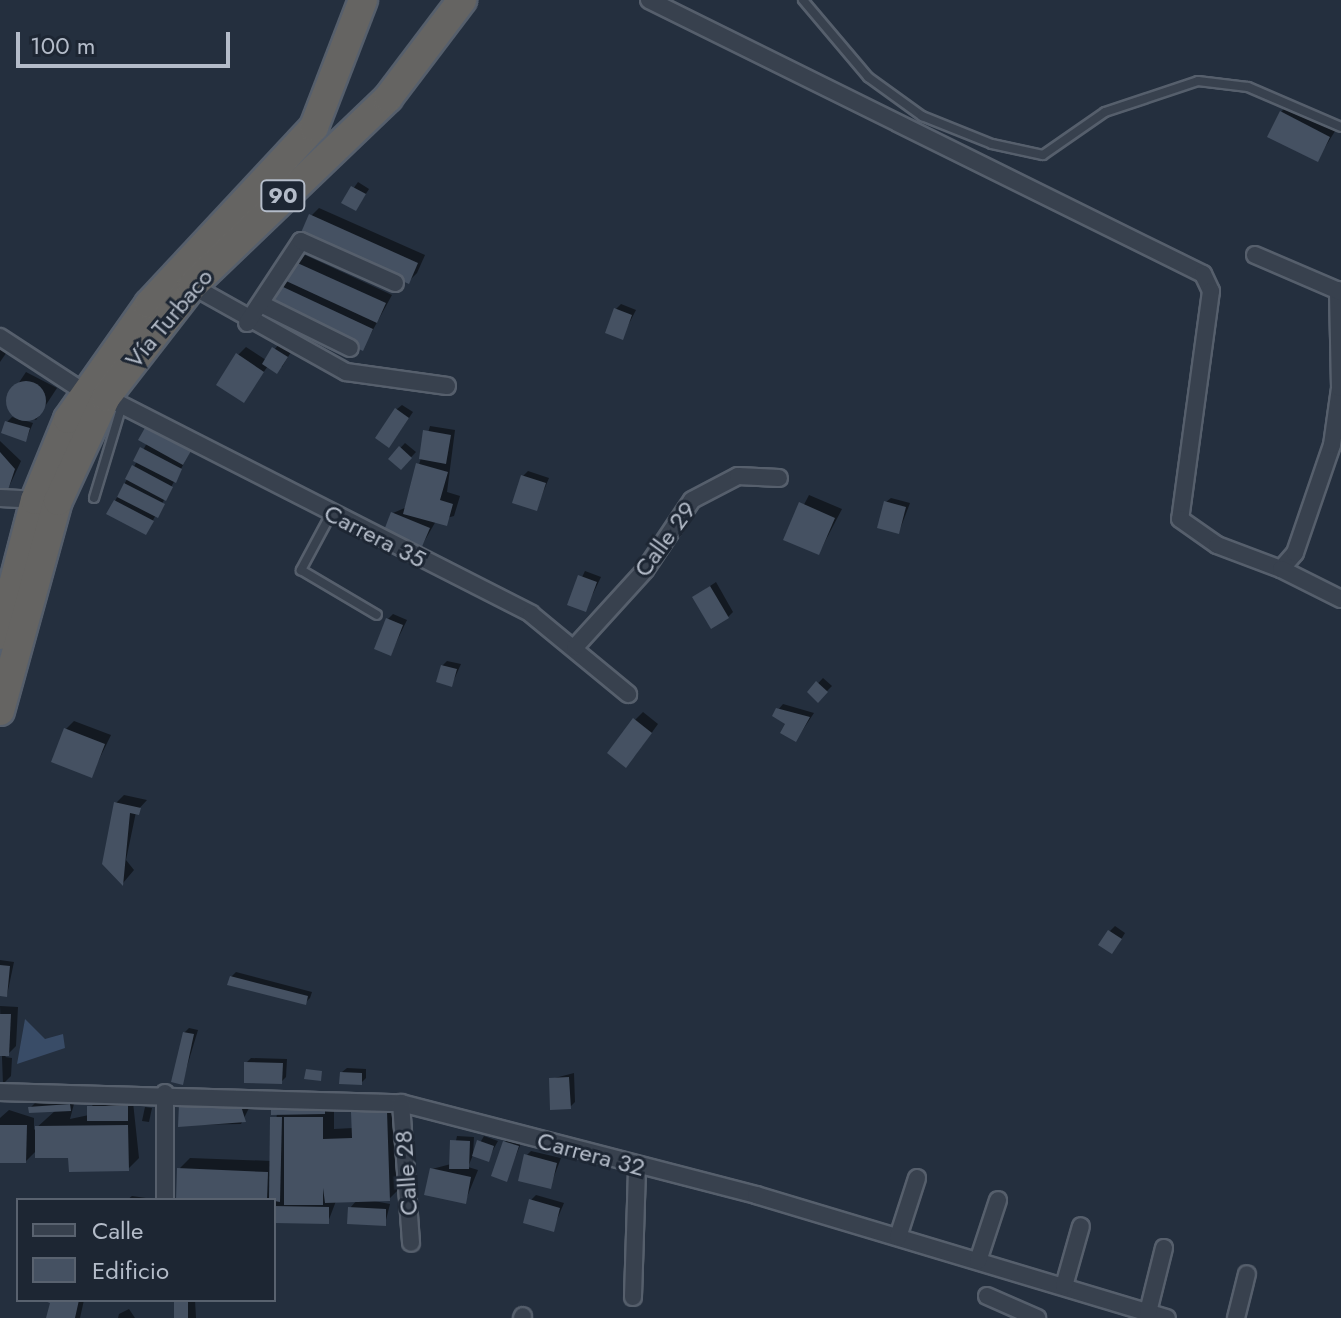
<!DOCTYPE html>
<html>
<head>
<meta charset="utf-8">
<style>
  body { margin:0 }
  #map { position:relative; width:1341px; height:1318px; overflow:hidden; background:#242f3e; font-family:Jost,sans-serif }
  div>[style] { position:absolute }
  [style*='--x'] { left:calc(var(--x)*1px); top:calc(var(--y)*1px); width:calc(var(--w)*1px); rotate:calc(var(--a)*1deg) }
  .water>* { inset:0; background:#394c67 }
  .shadow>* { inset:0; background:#0007 }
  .building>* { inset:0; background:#455162 }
  .round { border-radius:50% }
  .roads { filter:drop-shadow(2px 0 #565f6c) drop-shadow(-2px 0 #565f6c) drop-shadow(0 2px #565f6c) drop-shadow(0 -2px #565f6c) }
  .service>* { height:8px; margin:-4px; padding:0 4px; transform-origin:4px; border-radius:4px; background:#38414e }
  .minor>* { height:16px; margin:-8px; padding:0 8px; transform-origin:8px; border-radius:8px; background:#38414e }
  .trunk>* { height:28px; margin:-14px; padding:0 14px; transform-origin:14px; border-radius:14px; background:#656462 }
  span { translate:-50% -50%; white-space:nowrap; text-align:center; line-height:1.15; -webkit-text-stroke:6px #1d2633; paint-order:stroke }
  .shield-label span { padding:2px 6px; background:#1d2633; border:2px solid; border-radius:6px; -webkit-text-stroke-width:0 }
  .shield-label { font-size:22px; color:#b4bcc9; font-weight:700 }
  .street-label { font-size:24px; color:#b4bcc9 }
  .legend { position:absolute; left:16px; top:1198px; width:260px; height:104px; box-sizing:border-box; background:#1d2633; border:2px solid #59626f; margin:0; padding:10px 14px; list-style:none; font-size:24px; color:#b4bcc9 }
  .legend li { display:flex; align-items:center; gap:16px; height:40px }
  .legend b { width:40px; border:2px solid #59626f }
  .scale { position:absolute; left:16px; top:32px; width:214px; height:36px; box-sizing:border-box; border:4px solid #b4bcc9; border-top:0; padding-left:10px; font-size:24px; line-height:28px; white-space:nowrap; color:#b4bcc9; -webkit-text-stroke:6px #1d2633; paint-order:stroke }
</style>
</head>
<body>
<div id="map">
  <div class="water">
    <i style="clip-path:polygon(25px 1019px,45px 1039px,63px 1034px,65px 1048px,17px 1064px)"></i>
  </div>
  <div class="shadow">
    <i style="clip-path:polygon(1289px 104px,1337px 128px,1317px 160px,1281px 112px)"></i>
    <i style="clip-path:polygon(358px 182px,369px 189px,356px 209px,344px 202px)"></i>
    <i style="clip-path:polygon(319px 208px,425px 255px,417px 273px,409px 281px,311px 216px)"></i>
    <i style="clip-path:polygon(303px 254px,392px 295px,363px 348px,283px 287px)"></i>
    <i style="clip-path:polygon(621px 304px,636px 310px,622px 337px,616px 309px)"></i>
    <i style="clip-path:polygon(0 343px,9px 349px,0 362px)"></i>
    <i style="clip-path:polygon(279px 344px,291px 352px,282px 367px,268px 366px,243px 400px,238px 355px,246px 347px,266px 360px)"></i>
    <i style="clip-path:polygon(26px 372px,57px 388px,36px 420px,6px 402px)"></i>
    <i style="clip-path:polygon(402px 405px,413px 412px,394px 440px,397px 409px)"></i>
    <i style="clip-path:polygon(12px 417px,33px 423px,26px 440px,7px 422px)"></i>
    <i style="clip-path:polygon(430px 426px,455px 430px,447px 492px,460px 496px,454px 516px,436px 521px,421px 547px,393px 513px,407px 507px)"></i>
    <i style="clip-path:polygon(148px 427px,194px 445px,146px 533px,115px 501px,147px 443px)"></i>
    <i style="clip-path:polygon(0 441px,21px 461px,7px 491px,0 489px)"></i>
    <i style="clip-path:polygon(405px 443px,416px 452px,401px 468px,391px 458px)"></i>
    <i style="clip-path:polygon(528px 471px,549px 478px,536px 509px,523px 476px)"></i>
    <i style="clip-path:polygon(809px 495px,842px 509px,819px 553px,786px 539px)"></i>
    <i style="clip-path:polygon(891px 498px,910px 503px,899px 532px,886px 502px)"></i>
    <i style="clip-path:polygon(585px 571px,601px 577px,585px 610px,569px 604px)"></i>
    <i style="clip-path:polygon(716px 582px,733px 612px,728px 617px,694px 597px)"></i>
    <i style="clip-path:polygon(393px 614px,407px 620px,391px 653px,388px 619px)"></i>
    <i style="clip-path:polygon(447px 661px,461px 664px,452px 684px,442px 666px)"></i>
    <i style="clip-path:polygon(823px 678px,832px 686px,818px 700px,810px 692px)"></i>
    <i style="clip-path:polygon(783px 704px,814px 713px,796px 740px,778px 710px)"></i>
    <i style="clip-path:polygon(643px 712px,658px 724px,634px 757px,635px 720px)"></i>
    <i style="clip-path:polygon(74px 721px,111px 735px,91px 776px,66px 729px)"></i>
    <i style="clip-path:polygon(124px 795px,147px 800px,136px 812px,126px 860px,134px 870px,123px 883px,116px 803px)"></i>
    <i style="clip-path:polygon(1115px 926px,1125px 933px,1117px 946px,1110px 931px)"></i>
    <i style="clip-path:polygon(0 960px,14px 962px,7px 995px,0 994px)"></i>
    <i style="clip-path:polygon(236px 972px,312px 992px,310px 998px,305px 1003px,231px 977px)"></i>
    <i style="clip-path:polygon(0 1006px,18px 1007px,16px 1046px,5px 1057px,12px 1058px,11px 1076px,3px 1084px)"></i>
    <i style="clip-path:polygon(189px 1028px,198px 1030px,182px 1083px,184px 1033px)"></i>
    <i style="clip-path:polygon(251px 1058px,287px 1059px,286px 1077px,281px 1082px,246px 1063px)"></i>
    <i style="clip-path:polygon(347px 1068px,366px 1069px,366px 1078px,361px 1083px,342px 1072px)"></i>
    <i style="clip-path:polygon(574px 1073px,575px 1102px,570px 1107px,551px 1079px)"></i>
    <i style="clip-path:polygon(75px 1100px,70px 1119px,89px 1115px,94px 1101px,133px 1102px,139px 1158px,128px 1169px,37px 1150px,26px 1161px,0 1161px,0 1118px,9px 1110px,34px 1118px,34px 1130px,56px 1110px,30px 1108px,35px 1103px)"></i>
    <i style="clip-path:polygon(398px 1101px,400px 1188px,389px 1199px,369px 1200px,390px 1204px,385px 1224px,350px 1208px,357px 1200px,336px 1201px,328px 1222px,274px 1221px,274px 1200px,183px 1200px,179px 1169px,190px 1158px,272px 1161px,277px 1113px,334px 1107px,334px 1129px,353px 1128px,353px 1113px,364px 1102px)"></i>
    <i style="clip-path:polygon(252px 1102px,241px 1124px,180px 1125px)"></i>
    <i style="clip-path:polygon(145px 1107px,152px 1108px,149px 1122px,142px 1121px)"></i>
    <i style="clip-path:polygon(457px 1136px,474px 1137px,473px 1155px,484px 1136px,498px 1141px,488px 1159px,473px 1155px,468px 1167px,478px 1170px,465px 1202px,432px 1169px,451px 1164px)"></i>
    <i style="clip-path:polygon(510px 1137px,522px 1141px,506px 1179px,505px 1142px)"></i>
    <i style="clip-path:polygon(531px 1151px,561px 1158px,550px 1187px,526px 1156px)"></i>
    <i style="clip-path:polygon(536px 1195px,564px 1203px,553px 1229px,531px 1200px)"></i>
    <i style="clip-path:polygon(132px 1196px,146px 1198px,146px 1200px,127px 1200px)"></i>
    <i style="clip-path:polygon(46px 1300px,84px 1300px,80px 1318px,48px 1318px,52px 1302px)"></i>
    <i style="clip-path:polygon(176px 1300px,195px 1300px,196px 1318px,176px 1318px)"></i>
    <i style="clip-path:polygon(129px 1309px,135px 1318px,118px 1318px,119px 1314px)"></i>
  </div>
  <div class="building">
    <i style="clip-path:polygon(1280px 111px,1330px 137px,1318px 162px,1267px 137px)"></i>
    <i style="clip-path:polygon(351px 186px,366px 194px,356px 211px,341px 203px)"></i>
    <i style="clip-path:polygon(309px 214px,418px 263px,409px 284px,300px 235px)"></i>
    <i style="clip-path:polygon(293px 261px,386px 303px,377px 323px,284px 280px)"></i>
    <i style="clip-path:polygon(281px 286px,373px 329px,363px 351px,272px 307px)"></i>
    <i style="clip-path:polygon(614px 308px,632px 315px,623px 340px,605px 333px)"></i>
    <i style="clip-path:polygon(272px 347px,288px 357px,277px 374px,262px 364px)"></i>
    <i style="clip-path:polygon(236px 353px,264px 372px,244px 403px,216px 385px)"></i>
    <i class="round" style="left:6px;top:381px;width:40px;height:40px"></i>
    <i style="clip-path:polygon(395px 408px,409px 418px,389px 448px,375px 438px)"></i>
    <i style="clip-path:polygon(5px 421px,30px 428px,26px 442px,1px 433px)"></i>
    <i style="clip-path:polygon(146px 426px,191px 451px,183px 465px,138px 440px)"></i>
    <i style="clip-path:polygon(423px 430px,451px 435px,446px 464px,419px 459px)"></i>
    <i style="clip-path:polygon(399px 446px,412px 458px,401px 470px,388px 459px)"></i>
    <i style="clip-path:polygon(140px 447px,182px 469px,176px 483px,133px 461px)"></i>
    <i style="clip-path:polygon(0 452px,15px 469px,7px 493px,0 491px)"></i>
    <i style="clip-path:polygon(416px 463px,448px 472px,440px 500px,453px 504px,447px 526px,403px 514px)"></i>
    <i style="clip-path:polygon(132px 465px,173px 487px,166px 501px,125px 479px)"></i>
    <i style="clip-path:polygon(521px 475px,546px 483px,537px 511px,512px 503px)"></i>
    <i style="clip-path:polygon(124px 483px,165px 504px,158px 518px,117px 497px)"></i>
    <i style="clip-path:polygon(114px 500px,154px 521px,146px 535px,106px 514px)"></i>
    <i style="clip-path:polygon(884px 501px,906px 507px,899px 534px,877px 528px)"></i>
    <i style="clip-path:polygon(799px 502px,835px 518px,819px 555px,783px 540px)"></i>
    <i style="clip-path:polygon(391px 512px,430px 528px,421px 549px,383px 533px)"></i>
    <i style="clip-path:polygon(578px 575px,597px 582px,586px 612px,567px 605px)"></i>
    <i style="clip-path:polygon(710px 586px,729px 618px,711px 629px,692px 597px)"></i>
    <i style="clip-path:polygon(386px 618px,403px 625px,391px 656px,374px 649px)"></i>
    <i style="clip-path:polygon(441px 665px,457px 669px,452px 687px,436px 682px)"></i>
    <i style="clip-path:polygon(816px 681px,828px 692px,818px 703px,807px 692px)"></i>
    <i style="clip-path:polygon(776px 708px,810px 717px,796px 742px,780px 733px,785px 724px,772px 716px)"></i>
    <i style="clip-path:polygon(633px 718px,652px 733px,626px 768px,607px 753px)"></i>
    <i style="clip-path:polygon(64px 728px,105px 744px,92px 778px,51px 762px)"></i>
    <i style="clip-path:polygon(114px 802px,141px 808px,139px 815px,130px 813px,123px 886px,102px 864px)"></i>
    <i style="clip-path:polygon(1108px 930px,1122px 939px,1112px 954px,1098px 945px)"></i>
    <i style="clip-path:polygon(0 965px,10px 966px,7px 997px,0 996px)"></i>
    <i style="clip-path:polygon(230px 976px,308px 996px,306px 1005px,227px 985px)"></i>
    <i style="clip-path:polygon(0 1014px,11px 1014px,9px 1056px,0 1056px)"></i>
    <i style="clip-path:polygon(183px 1032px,194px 1034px,183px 1085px,171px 1082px)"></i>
    <i style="clip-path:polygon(244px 1062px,283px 1063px,282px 1084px,244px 1083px)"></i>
    <i style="clip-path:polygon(306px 1069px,322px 1071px,321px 1081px,304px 1079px)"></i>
    <i style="clip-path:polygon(340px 1072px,362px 1073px,362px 1085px,339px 1084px)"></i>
    <i style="clip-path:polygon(569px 1077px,571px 1109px,550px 1110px,549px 1078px)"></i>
    <i style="clip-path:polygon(70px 1104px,71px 1111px,29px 1113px,28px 1107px)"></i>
    <i style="clip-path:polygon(179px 1104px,241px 1106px,246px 1122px,178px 1127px)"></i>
    <i style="clip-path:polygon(325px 1104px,325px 1114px,271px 1115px,271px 1105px)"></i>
    <i style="clip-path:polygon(87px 1106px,128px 1106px,128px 1121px,87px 1121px)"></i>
    <i style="clip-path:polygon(387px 1111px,390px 1201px,325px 1203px,323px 1188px,323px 1205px,284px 1205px,284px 1117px,323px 1117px,323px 1139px,352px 1138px,351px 1112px)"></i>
    <i style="clip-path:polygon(270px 1117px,282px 1117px,280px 1202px,269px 1200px)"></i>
    <i style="clip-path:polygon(0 1125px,27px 1125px,26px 1163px,0 1163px)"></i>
    <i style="clip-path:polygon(128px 1125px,129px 1171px,69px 1172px,68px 1158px,35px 1158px,35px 1126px)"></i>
    <i style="clip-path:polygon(450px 1140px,470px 1141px,469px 1169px,449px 1169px)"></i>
    <i style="clip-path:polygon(477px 1140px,494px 1146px,489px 1162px,472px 1156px)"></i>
    <i style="clip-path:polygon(503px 1141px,519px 1146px,507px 1182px,491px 1176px)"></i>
    <i style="clip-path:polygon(524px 1154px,557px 1163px,551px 1189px,518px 1181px)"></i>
    <i style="clip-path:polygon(177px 1168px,268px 1172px,267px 1200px,176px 1200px)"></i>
    <i style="clip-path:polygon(430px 1168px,471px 1177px,466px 1204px,424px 1195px)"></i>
    <i style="clip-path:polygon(529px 1199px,560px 1208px,554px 1232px,523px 1223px)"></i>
    <i style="clip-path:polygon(274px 1206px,329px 1207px,329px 1224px,274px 1223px)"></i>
    <i style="clip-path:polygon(348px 1207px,386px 1209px,386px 1226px,347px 1224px)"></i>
    <i style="clip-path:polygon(79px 1300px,75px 1318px,46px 1318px,50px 1303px,42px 1300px)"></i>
    <i style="clip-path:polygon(174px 1300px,188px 1300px,188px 1318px,174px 1318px)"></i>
  </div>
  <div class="roads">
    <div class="service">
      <i style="--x:803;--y:0;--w:101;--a:49.8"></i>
      <i style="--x:868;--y:77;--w:67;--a:35.8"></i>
      <i style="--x:922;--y:116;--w:75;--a:21.8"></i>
      <i style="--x:992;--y:144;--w:52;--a:12.2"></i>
      <i style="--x:1043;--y:155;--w:75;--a:-34.7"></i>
      <i style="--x:1105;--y:112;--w:98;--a:-18.4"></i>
      <i style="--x:1198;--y:81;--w:50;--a:6.8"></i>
      <i style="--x:1248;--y:87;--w:101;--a:23.3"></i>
      <i style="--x:94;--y:498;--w:97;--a:-73.2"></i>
      <i style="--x:331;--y:514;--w:64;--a:118.2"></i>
      <i style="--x:301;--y:570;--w:88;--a:30.6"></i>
    </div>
    <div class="minor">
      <i style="--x:649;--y:0;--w:618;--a:26.32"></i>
      <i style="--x:1203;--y:274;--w:19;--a:65"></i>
      <i style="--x:1211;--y:291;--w:230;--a:97.7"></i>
      <i style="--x:1180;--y:519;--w:45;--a:35.1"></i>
      <i style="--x:1217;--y:545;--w:68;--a:20.6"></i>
      <i style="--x:1281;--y:569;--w:21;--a:-49"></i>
      <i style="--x:1295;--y:553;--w:114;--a:-71.1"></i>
      <i style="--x:1332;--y:445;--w:58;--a:-82"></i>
      <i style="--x:1340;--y:388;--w:98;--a:-91.2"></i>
      <i style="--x:1255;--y:255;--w:94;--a:23.3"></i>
      <i style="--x:192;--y:286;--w:176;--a:29.2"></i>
      <i style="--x:346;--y:372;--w:102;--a:7.9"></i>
      <i style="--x:261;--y:304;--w:99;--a:26.3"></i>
      <i style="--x:247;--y:323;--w:98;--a:-56.6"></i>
      <i style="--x:301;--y:241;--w:103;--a:24.1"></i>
      <i style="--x:0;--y:337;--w:100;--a:33.2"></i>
      <i style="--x:106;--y:397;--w:477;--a:27"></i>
      <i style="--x:531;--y:614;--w:126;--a:39.5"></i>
      <i style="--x:0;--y:498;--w:35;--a:3"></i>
      <i style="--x:1281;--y:569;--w:67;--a:26.6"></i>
      <i style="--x:575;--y:647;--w:104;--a:-47.7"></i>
      <i style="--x:645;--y:570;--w:84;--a:-56.1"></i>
      <i style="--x:692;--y:500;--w:52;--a:-27.6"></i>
      <i style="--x:738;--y:476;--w:41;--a:2.8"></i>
      <i style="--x:0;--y:1092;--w:401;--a:1.6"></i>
      <i style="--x:401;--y:1103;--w:367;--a:14.5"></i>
      <i style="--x:756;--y:1195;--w:429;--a:16.7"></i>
      <i style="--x:401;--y:1103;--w:140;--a:85.9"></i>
      <i style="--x:165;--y:1200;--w:107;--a:-90"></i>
      <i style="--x:898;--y:1237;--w:62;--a:-72.1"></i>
      <i style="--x:978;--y:1261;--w:64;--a:-71.8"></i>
      <i style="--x:1064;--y:1286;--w:62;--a:-74.2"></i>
      <i style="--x:987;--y:1296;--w:55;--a:23.7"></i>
      <i style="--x:633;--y:1297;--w:130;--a:-88.2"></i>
      <i style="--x:1148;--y:1312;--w:66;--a:-76"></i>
      <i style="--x:522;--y:1318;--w:2;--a:-63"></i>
      <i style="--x:1236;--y:1318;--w:45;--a:-76"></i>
    </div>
    <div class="trunk">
      <i style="--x:0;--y:635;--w:139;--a:-75.5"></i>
      <i style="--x:35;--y:500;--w:87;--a:-67.8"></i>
      <i style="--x:68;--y:419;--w:141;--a:-54.8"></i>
      <i style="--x:149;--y:304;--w:242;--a:-47"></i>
      <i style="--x:314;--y:127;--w:136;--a:-68.9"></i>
      <i style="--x:0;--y:711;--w:218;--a:-74.6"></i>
      <i style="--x:58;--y:501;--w:115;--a:-65.2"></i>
      <i style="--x:106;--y:397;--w:140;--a:-52.2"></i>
      <i style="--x:192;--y:286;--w:272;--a:-43.8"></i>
      <i style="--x:388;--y:98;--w:123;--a:-52.9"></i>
    </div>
  </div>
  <div class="shield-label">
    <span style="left:283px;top:196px">90</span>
  </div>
  <div class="street-label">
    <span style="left:169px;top:318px;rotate:-50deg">Vía Turbaco</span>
    <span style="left:375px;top:536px;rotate:27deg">Carrera 35</span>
    <span style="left:665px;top:539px;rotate:-54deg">Calle 29</span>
    <span style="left:591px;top:1154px;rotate:15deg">Carrera 32</span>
    <span style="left:406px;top:1173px;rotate:-94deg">Calle 28</span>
  </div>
  <ul class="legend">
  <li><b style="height:10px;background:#38414e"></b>Calle</li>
  <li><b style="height:22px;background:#455162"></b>Edificio</li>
  </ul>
  <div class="scale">100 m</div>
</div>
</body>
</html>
